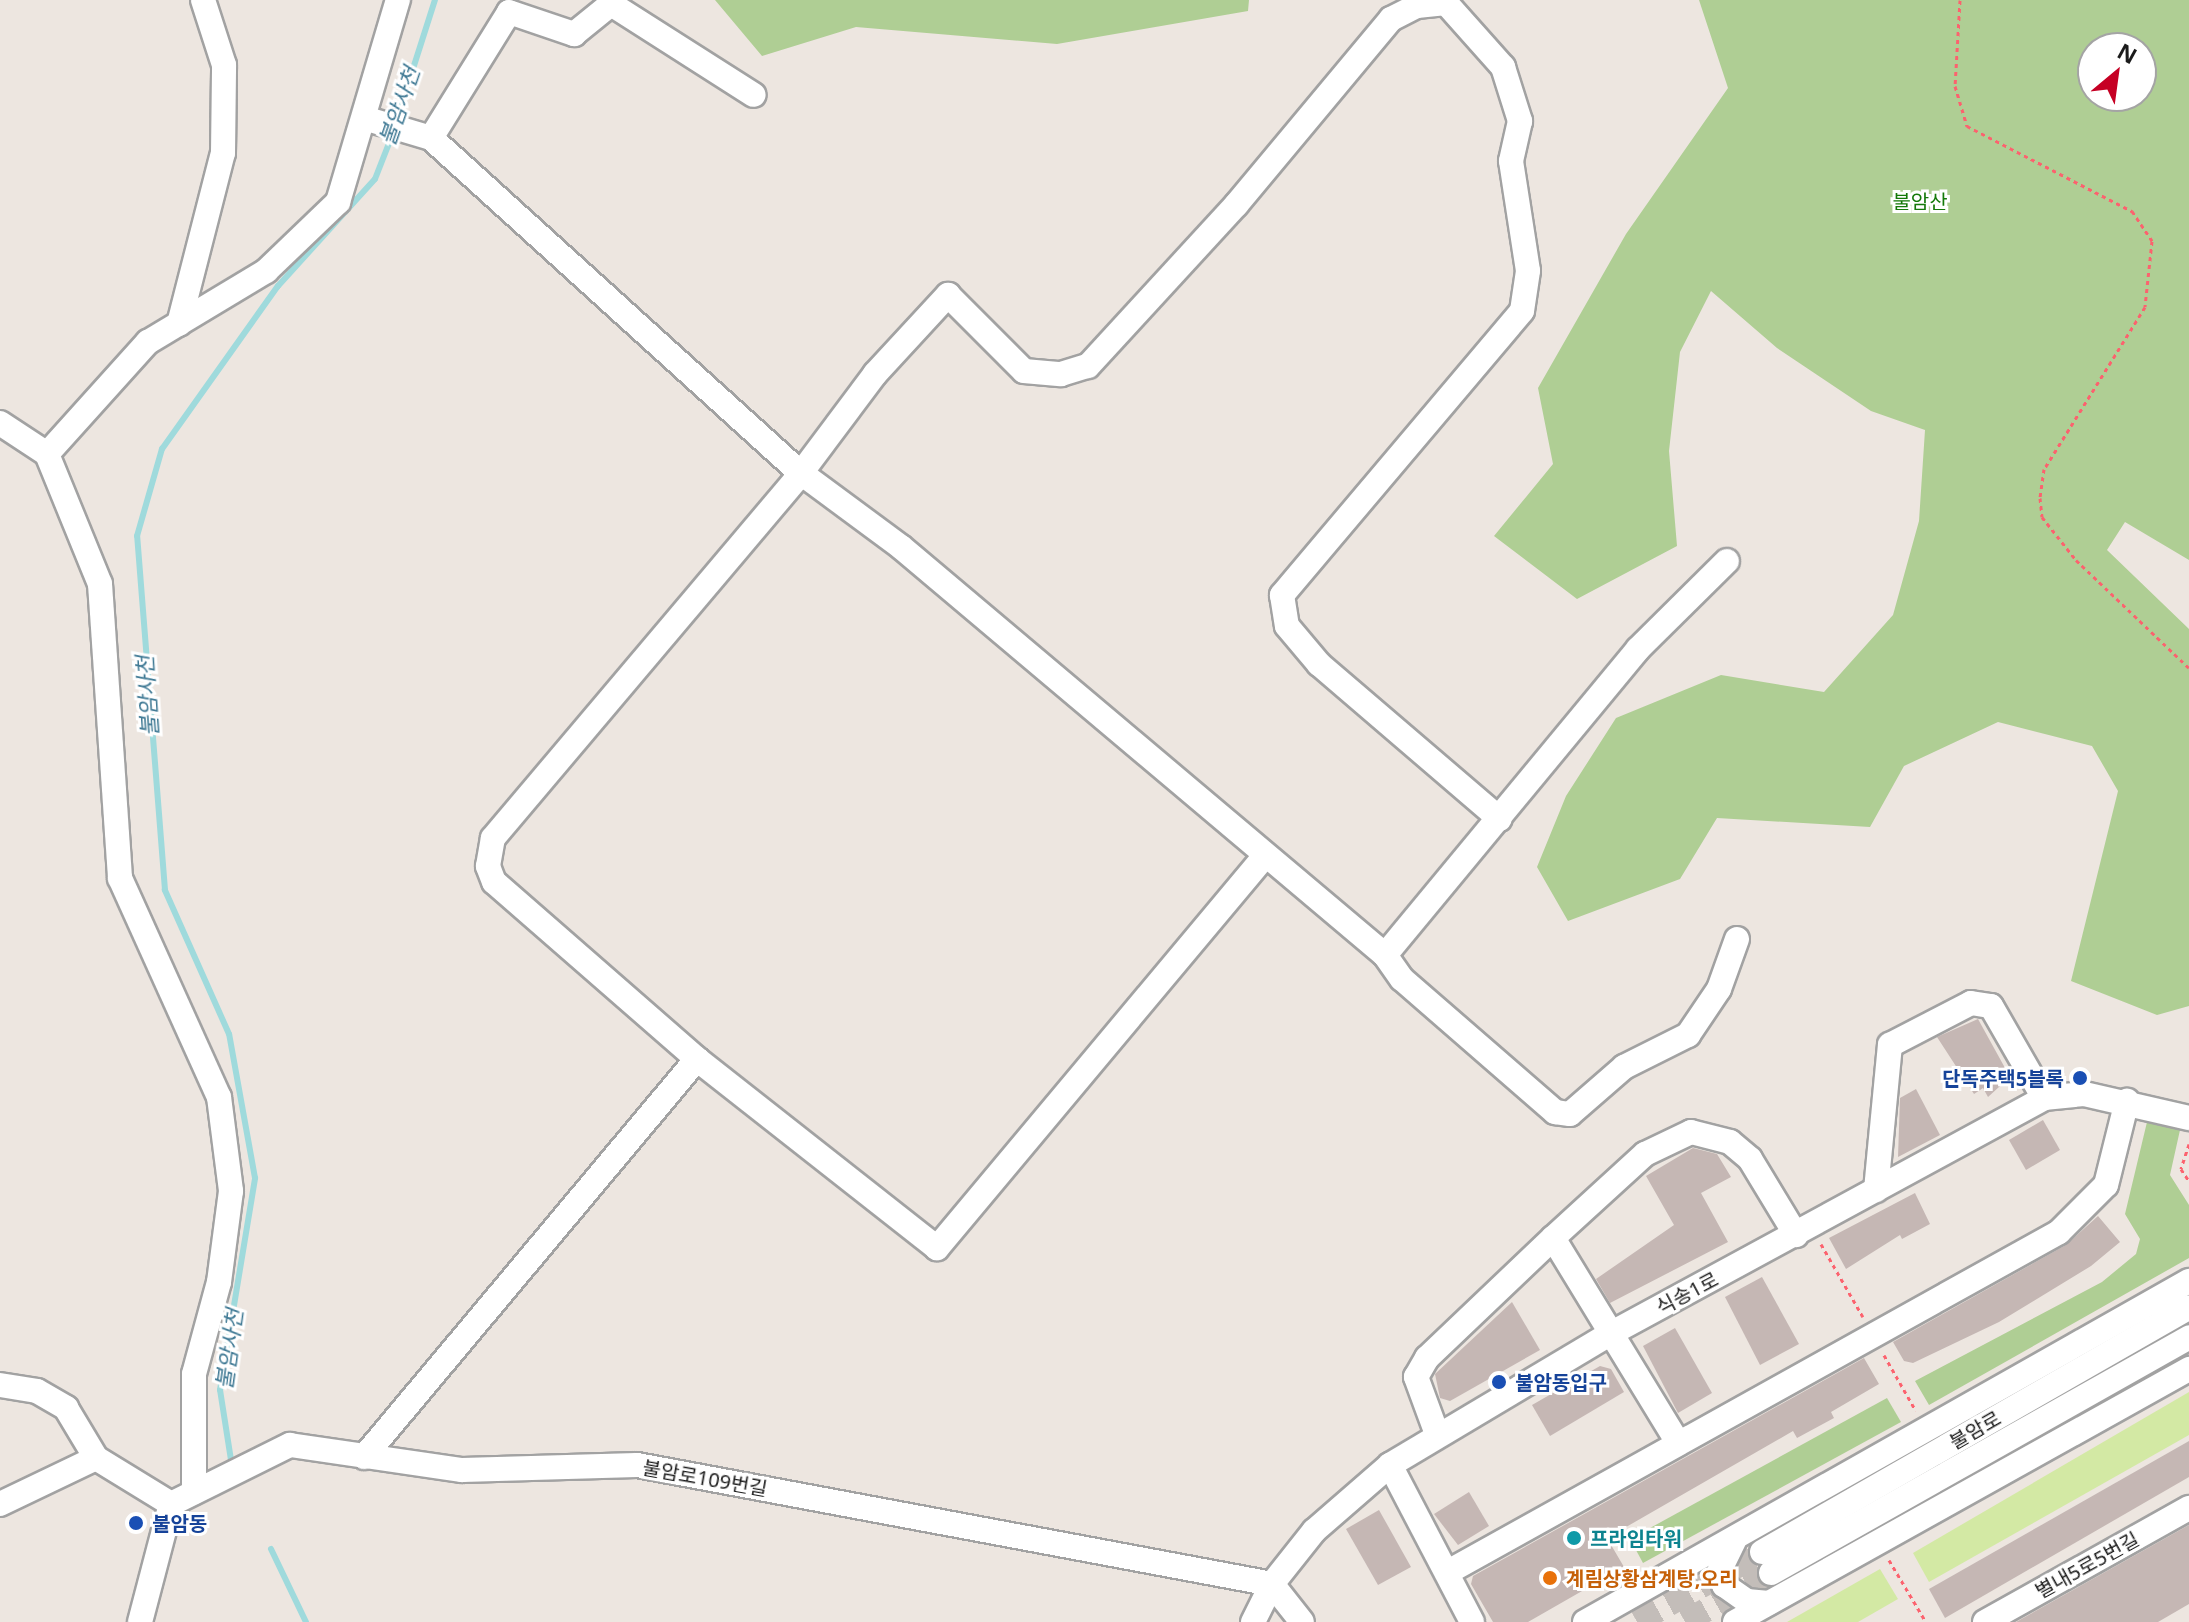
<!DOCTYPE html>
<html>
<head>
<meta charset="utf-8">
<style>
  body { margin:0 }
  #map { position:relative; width:2189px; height:1622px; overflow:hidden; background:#ede6e0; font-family:"Noto Sans","Noto Sans KR",sans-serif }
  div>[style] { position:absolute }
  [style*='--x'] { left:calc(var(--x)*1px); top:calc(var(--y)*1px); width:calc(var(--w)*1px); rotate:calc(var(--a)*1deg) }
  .grass>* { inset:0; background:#d3e9a4 }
  .forest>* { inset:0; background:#afce94 }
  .stream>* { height:6px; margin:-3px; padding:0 3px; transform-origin:3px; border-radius:3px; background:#9fdadc }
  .building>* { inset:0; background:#c5b7b4 }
  .minor-tunnel>* { height:24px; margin-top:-12px; transform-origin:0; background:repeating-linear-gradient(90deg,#c3bdb9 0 24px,transparent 0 36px) }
  .path>* { height:3px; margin-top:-1.5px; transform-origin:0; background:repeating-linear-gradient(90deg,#fc626e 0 4px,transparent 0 8px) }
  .roads { filter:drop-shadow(2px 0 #a2a2a2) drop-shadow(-2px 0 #a2a2a2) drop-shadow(0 2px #a2a2a2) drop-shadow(0 -2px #a2a2a2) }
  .minor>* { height:24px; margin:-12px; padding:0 12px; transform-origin:12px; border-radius:12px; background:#fff }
  .dots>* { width:22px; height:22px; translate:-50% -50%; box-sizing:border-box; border:4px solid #fff; border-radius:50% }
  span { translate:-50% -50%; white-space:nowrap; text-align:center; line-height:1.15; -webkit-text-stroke:6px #fff; paint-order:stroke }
  .park-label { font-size:20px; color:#147909 }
  .transit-label { font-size:20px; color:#164399; font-weight:700 }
  .right { translate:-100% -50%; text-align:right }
  .left { translate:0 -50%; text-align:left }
  .street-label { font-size:20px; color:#1b1b1b }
  .culture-label { font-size:20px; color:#0d838f; font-weight:700 }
  .food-label { font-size:20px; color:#c56008; font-weight:700 }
  .water-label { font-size:22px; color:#3f7994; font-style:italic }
  .north { position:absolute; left:2077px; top:32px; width:80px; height:80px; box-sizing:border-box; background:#fff; border:2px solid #a4a4a4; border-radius:50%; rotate:29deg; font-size:22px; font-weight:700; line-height:32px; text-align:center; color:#1b1b1b }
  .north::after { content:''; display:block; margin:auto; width:28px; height:36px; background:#c60024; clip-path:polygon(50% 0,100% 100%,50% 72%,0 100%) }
</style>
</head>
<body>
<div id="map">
  <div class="grass">
    <i style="clip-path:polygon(2189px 1392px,2189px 1435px,1929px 1582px,1913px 1553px)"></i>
    <i style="clip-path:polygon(1880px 1569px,1898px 1599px,1858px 1622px,1787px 1622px)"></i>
  </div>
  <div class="forest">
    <i style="clip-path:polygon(715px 0,1249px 0,1248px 11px,1057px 44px,856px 27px,762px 56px)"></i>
    <i style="clip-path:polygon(evenodd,1699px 0,2189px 0,2189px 560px,2125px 522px,2107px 550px,2189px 629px,2189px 1006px,2157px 1015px,2071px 981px,2118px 791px,2092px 746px,1998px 722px,1904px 766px,1870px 827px,1717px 818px,1680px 879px,1568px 921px,1537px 867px,1566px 796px,1616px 718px,1721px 675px,1824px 692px,1893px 615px,1919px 521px,1925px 430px,1871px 411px,1777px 348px,1711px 291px,1680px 352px,1669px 451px,1677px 546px,1577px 599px,1494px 536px,1553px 464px,1538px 388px,1626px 234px,1728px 88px,1699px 0,2093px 48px,2141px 48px,2141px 96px,2093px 96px,2093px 48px)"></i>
    <i style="clip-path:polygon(2147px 1122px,2180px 1130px,2170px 1175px,2189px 1205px,2189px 1258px,1929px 1405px,1915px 1381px,2102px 1282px,2136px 1254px,2140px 1239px,2125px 1214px)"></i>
    <i style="clip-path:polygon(1887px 1398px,1901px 1422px,1643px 1563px,1630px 1539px)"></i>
  </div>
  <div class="stream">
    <i style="--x:396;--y:122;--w:128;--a:-72.3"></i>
    <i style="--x:231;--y:1460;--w:71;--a:-98.9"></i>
    <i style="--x:220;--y:1390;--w:215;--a:-80.6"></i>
    <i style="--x:255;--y:1178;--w:146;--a:-100.2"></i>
    <i style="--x:229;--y:1034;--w:158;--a:-114"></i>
    <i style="--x:165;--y:890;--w:355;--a:-94.5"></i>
    <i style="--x:137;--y:536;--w:91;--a:-74"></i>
    <i style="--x:162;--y:449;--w:200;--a:-54.6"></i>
    <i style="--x:278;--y:286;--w:144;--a:-47.8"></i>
    <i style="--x:375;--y:179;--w:49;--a:-68.6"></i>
    <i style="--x:271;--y:1549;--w:81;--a:64.4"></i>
  </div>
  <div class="building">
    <i style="clip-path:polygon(1978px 1019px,2010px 1077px,1988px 1097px,1983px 1088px,1974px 1094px,1937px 1037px)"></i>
    <i style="clip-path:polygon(1916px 1089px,1940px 1135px,1898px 1157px,1900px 1098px)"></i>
    <i style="clip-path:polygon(2043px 1120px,2060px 1150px,2026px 1170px,2009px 1140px)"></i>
    <i style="clip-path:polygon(1693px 1148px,1717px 1154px,1731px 1177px,1701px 1193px,1728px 1242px,1610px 1303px,1596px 1279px,1674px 1225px,1646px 1176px)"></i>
    <i style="clip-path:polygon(1915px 1193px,1930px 1224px,1902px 1239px,1900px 1235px,1846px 1269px,1829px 1238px)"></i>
    <i style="clip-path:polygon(2098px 1216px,2120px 1242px,2091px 1266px,1999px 1322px,1913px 1363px,1904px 1361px,1893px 1342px,2066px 1245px)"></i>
    <i style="clip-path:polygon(1762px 1277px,1799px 1344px,1760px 1365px,1725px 1297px)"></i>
    <i style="clip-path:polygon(1512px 1302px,1540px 1350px,1450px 1401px,1440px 1398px,1435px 1374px)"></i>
    <i style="clip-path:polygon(1675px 1328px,1712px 1393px,1678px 1413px,1643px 1346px)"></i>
    <i style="clip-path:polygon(1864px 1358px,1879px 1384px,1831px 1412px,1834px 1418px,1797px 1438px,1793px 1431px,1607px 1538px,1624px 1567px,1528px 1622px,1493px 1622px,1471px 1584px,1473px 1576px)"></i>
    <i style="clip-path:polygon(1600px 1366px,1611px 1369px,1624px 1392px,1550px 1436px,1532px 1405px)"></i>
    <i style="clip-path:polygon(2189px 1441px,2189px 1477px,1945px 1618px,1929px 1589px)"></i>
    <i style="clip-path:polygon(1469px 1492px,1489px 1526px,1458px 1545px,1434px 1514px)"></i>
    <i style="clip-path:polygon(1379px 1510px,1411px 1567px,1378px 1585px,1346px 1529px)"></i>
    <i style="clip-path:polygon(2189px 1525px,2189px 1604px,2158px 1622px,2016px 1622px)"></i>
  </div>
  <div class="minor-tunnel">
    <i style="--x:1637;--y:1622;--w:143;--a:-29.2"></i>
    <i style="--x:1685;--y:1622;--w:99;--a:-29.7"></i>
  </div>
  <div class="path">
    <i style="--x:1960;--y:0;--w:86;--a:93.3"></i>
    <i style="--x:1955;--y:86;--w:42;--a:73.3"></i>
    <i style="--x:1967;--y:126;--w:186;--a:27.3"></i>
    <i style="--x:2132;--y:211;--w:36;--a:56"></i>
    <i style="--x:2152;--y:241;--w:66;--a:96.1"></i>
    <i style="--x:2145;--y:307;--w:191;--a:121.9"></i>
    <i style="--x:2044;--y:469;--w:29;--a:98"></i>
    <i style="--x:2040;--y:498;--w:19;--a:84"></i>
    <i style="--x:2042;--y:517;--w:55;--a:51.7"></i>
    <i style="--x:2076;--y:560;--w:156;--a:43.7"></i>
    <i style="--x:2189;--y:1144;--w:26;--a:108"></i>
    <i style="--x:2181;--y:1169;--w:14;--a:56"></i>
    <i style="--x:1821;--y:1244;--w:84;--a:60.1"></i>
    <i style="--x:1884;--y:1355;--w:64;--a:60.3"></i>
    <i style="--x:1889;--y:1560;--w:72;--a:59.2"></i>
  </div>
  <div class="roads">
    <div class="minor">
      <i style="--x:367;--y:119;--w:67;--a:16.5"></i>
      <i style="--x:431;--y:138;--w:499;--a:42.2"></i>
      <i style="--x:801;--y:473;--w:124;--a:36.5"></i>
      <i style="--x:901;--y:547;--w:633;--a:40.13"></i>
      <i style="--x:1385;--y:955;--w:29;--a:55"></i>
      <i style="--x:1402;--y:979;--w:203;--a:41"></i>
      <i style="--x:1555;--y:1112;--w:15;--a:8"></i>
      <i style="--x:1570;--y:1114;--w:72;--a:-41"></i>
      <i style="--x:1624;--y:1067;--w:72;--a:-26.6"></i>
      <i style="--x:1688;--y:1035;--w:55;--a:-56"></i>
      <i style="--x:1719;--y:989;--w:53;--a:-70.2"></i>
      <i style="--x:431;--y:138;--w:148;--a:-58.2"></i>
      <i style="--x:509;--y:12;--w:69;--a:18.7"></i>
      <i style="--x:574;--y:34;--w:48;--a:-39"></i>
      <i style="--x:611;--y:4;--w:169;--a:32.5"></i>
      <i style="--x:179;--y:324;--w:177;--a:-75.6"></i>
      <i style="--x:223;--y:153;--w:88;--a:-89.3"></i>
      <i style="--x:224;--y:65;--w:68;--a:-107.9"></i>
      <i style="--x:0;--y:423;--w:56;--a:33.4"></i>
      <i style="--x:47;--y:454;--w:140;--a:67.8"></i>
      <i style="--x:100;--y:584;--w:295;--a:86.1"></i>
      <i style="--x:120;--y:878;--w:240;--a:65.7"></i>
      <i style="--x:219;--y:1097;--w:95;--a:82.7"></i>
      <i style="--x:231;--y:1191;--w:92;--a:97.5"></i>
      <i style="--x:219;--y:1282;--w:95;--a:105.2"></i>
      <i style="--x:194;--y:1374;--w:118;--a:90"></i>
      <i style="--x:47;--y:454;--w:151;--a:-48"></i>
      <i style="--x:148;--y:342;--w:138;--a:-31"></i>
      <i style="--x:266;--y:271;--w:100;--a:-43.8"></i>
      <i style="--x:338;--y:202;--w:211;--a:-73.5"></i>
      <i style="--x:1264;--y:857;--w:510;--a:129.91"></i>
      <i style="--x:937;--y:1248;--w:305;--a:-141.8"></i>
      <i style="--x:697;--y:1059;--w:269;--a:-138.9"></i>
      <i style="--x:494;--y:882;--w:17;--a:-111"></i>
      <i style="--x:488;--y:866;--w:28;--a:-80"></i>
      <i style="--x:493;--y:838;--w:478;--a:-49.8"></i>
      <i style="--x:801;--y:473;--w:124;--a:-53.2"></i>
      <i style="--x:875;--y:374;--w:108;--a:-47.3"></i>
      <i style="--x:948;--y:295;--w:107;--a:45"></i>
      <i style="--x:1024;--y:371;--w:37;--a:5"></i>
      <i style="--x:1061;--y:374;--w:28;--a:-17"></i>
      <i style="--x:1088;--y:366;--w:219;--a:-47.4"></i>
      <i style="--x:1236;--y:205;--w:242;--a:-50.2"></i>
      <i style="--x:1391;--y:19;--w:29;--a:-27"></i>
      <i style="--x:1417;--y:6;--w:29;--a:-6"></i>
      <i style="--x:1446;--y:3;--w:86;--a:48.3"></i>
      <i style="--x:1503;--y:67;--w:57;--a:72.5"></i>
      <i style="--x:1520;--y:121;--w:41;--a:102.7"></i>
      <i style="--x:1511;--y:161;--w:111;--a:81.2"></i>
      <i style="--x:1528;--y:271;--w:40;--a:98.5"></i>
      <i style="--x:1522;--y:311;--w:372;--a:130.2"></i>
      <i style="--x:1282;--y:595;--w:31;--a:81"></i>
      <i style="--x:1287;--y:626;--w:50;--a:49.9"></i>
      <i style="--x:1319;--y:664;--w:238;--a:40.6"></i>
      <i style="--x:1385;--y:955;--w:397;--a:-50.4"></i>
      <i style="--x:1638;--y:649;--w:125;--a:-44.7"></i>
      <i style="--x:1876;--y:1190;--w:146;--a:-84.5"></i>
      <i style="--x:1890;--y:1045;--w:91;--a:-27.4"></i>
      <i style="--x:1971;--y:1003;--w:20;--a:9"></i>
      <i style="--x:1991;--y:1006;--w:106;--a:60.1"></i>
      <i style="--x:1553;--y:1238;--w:125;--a:-42.4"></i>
      <i style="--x:1645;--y:1154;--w:51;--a:-25.6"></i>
      <i style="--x:1691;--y:1132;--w:40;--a:14.4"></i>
      <i style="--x:1730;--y:1142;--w:26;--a:40"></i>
      <i style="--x:1750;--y:1159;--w:89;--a:58.8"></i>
      <i style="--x:0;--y:1385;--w:37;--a:9"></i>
      <i style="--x:37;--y:1391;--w:34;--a:30"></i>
      <i style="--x:66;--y:1408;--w:58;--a:59"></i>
      <i style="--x:96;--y:1458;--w:88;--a:31.5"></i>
      <i style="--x:1437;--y:1434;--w:61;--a:-110.2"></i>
      <i style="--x:1416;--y:1377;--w:22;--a:-60"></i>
      <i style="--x:1427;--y:1358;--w:174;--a:-43.6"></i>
      <i style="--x:1553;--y:1238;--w:240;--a:58.6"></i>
      <i style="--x:364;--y:1457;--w:519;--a:-50.08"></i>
      <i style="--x:1390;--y:1465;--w:177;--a:62.4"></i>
      <i style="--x:0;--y:1504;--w:106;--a:-25.6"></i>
      <i style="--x:1734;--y:1541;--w:32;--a:116"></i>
      <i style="--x:1720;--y:1570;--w:16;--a:75"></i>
      <i style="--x:1724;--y:1585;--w:28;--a:35"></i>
      <i style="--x:1747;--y:1601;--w:22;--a:5"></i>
      <i style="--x:1762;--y:1552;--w:492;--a:-29.8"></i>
      <i style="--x:1448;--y:1572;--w:699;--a:-29.09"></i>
      <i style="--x:2059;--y:1232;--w:66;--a:-45"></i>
      <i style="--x:2106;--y:1185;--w:87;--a:-76"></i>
      <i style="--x:1771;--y:1573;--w:480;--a:-29.4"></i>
      <i style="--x:140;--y:1622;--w:122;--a:-75.3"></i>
      <i style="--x:171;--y:1504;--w:133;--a:-26.4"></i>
      <i style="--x:290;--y:1445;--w:174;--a:8.3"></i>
      <i style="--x:462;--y:1470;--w:175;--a:-1.6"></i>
      <i style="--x:637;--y:1465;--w:646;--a:10.61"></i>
      <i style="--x:1272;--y:1584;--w:48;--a:51.7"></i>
      <i style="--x:1253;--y:1622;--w:42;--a:-63.4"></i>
      <i style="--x:1272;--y:1584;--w:68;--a:-51.6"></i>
      <i style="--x:1314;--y:1531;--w:101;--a:-41"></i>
      <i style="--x:1390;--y:1465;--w:256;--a:-30.8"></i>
      <i style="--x:1610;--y:1334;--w:494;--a:-28.5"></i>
      <i style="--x:2044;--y:1098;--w:40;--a:-5.7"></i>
      <i style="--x:2084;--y:1094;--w:108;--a:12.9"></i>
      <i style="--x:1585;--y:1622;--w:694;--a:-29.45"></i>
      <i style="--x:1735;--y:1622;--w:520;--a:-29.13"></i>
      <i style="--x:1985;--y:1622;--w:234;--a:-29.2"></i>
    </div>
  </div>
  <div class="dots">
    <i style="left:2080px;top:1078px;background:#1a4fb4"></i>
    <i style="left:1499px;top:1382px;background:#1a4fb4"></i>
    <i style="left:136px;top:1523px;background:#1a4fb4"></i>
    <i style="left:1574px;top:1538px;background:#0f9aa8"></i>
    <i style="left:1550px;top:1578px;background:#e8710a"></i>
  </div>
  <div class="park-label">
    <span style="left:1920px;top:201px">불암산</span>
  </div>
  <div class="transit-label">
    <span class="right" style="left:2064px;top:1078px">단독주택5블록</span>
    <span class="left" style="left:1515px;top:1382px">불암동입구</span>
    <span class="left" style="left:152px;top:1523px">불암동</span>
  </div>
  <div class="street-label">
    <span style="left:1687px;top:1293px;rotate:-28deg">식송1로</span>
    <span style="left:1975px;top:1430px;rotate:-30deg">불암로</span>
    <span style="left:705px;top:1478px;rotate:10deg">불암로109번길</span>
    <span style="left:2087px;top:1565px;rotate:-29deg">별내5로5번길</span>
  </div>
  <div class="culture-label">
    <span class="left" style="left:1590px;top:1538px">프라임타워</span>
  </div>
  <div class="food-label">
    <span class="left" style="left:1566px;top:1578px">계림상황삼계탕,오리</span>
  </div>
  <div class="water-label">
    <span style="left:399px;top:106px;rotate:-71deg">불암사천</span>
    <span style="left:147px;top:696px;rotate:-94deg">불암사천</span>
    <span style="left:229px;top:1349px;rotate:-82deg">불암사천</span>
  </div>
  <div class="north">N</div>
</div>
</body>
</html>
